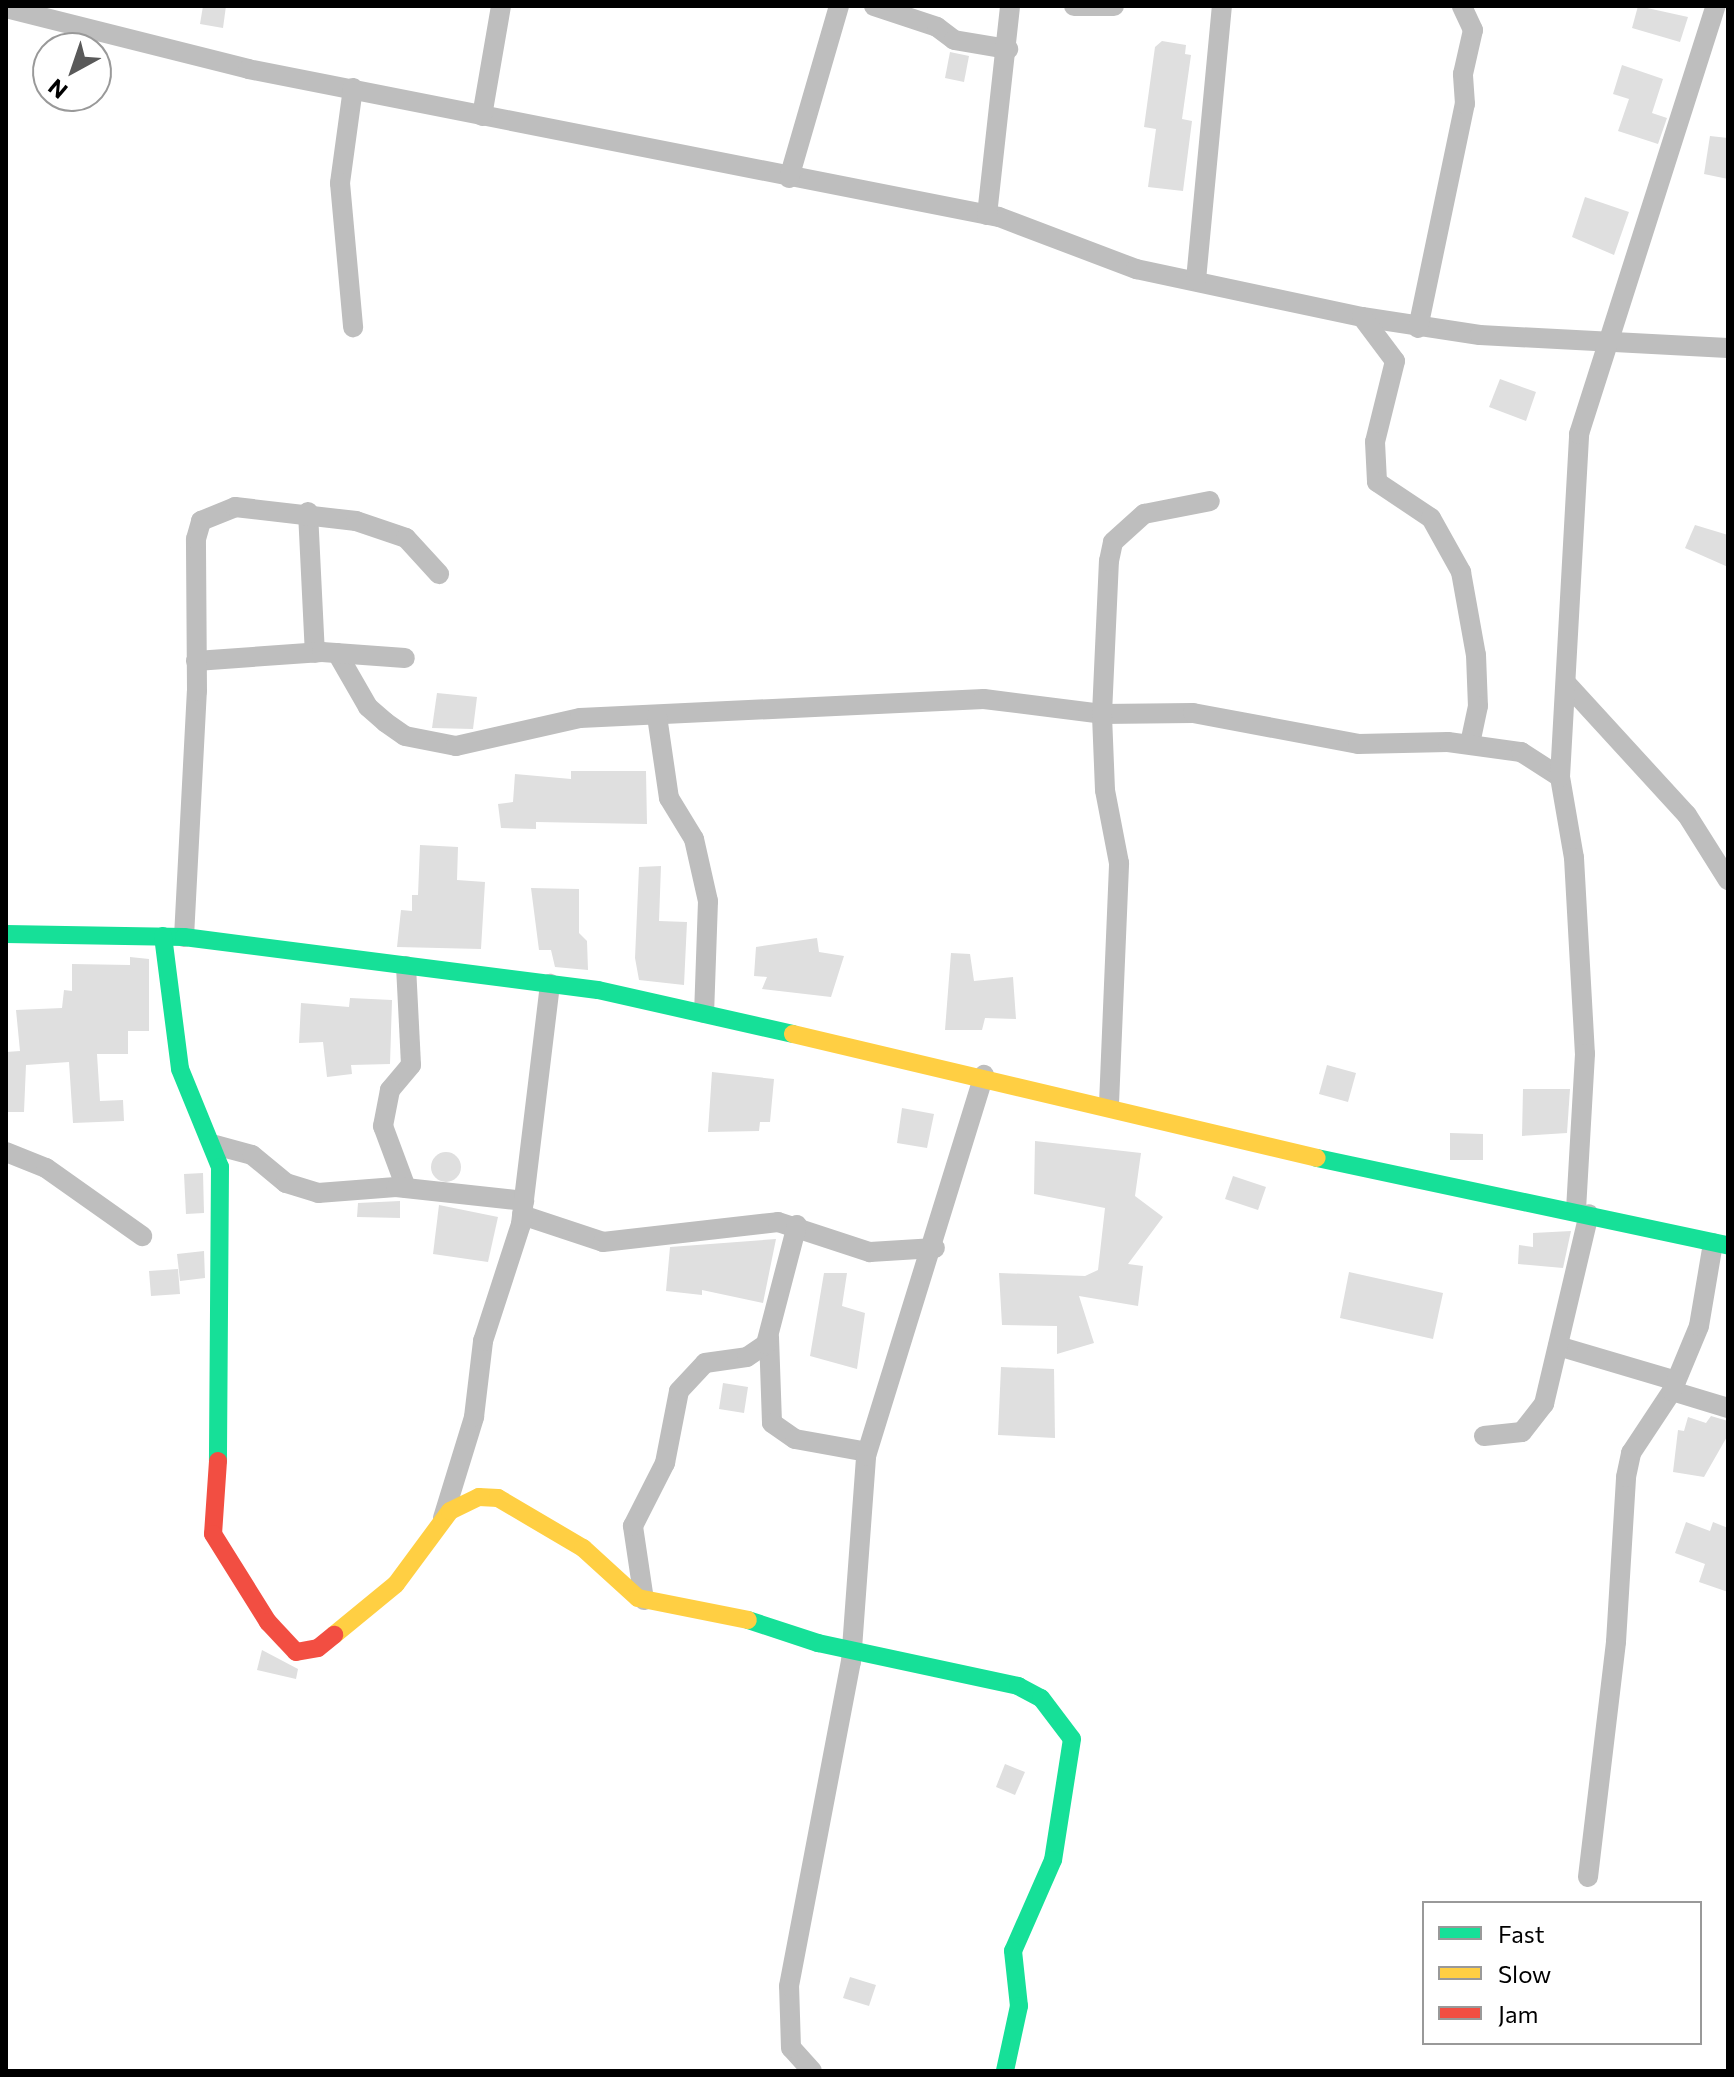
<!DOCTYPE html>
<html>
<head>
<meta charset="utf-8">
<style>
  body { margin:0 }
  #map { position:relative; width:1734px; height:2077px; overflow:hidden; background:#fff; font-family:Commissioner,sans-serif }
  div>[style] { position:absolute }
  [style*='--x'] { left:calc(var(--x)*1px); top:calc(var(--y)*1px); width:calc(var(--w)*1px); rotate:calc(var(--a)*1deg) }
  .building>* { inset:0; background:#dfdfdf }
  .round { border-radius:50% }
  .street>* { height:20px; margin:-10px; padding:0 10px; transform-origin:10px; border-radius:10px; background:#bebebe }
  .fast>* { height:18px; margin:-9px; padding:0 9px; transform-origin:9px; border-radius:9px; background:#16e098 }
  .slow>* { height:18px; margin:-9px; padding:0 9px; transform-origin:9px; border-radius:9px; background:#ffcf43 }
  .jam>* { height:18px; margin:-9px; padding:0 9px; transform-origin:9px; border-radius:9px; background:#f24e42 }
  span { translate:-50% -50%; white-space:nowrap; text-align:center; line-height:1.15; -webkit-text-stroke:6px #fff; paint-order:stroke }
  .frame { position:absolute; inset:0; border:8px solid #000; pointer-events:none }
  .legend { position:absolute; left:1422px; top:1901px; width:280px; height:144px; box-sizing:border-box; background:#fff; border:2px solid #999; margin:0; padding:10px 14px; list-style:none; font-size:24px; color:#000 }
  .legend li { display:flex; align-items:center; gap:16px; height:40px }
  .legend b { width:40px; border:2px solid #999 }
  .north { position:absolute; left:32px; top:32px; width:80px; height:80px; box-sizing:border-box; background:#fff; border:2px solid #999; border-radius:50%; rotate:220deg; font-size:22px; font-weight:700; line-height:32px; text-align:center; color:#000 }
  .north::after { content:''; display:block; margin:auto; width:28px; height:36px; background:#595959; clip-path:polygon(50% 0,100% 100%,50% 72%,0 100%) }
</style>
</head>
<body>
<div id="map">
  <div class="building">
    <i style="clip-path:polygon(203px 6px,226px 6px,223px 28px,200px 24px)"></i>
    <i style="clip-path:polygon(1638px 6px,1688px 17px,1680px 42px,1632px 28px)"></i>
    <i style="clip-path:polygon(1162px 41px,1186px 45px,1185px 54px,1191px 55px,1182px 119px,1192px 121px,1183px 191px,1148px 187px,1156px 129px,1144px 127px,1155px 47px)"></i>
    <i style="clip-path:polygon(950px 52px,969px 56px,964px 82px,945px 78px)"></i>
    <i style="clip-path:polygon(1622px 65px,1663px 79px,1652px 113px,1667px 118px,1658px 144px,1618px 131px,1629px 99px,1613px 94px)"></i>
    <i style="clip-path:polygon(1710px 136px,1728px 138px,1728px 179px,1704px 174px)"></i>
    <i style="clip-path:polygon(1585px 197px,1629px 212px,1614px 255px,1572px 237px)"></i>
    <i style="clip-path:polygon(1500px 379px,1536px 392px,1526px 421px,1489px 407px)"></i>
    <i style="clip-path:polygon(1695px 525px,1728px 535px,1728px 567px,1685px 548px)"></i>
    <i style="clip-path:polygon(437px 693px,477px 697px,473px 729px,432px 728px)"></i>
    <i style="clip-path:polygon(571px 771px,646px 771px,647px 824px,536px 822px,536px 829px,501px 828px,498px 804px,513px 802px,515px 774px,571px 779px)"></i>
    <i style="clip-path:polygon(420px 845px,458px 847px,457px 880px,485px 882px,481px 949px,397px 947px,401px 910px,412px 911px,412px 895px,418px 895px)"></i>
    <i style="clip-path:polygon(661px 866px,659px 921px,687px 922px,684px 985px,639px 980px,635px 958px,639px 867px)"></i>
    <i style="clip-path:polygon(531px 888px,579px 889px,579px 933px,587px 941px,588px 970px,555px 967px,551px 950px,539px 950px)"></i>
    <i style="clip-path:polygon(817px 938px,819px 952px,844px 956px,831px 997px,762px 989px,767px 977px,754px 976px,756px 947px)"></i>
    <i style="clip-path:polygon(951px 953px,970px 954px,974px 981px,1013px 977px,1016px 1019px,985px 1018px,982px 1030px,945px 1030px)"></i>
    <i style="clip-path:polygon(130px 957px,149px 959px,149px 1031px,128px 1031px,128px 1054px,97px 1054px,100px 1101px,123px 1100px,124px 1121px,73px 1123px,69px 1062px,26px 1065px,24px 1112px,6px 1112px,6px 1052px,20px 1051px,16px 1010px,62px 1008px,64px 990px,72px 991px,72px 964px,130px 965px)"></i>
    <i style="clip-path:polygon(350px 998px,392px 1000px,390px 1064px,351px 1065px,352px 1074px,327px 1077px,323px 1042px,299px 1043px,301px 1003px,349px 1007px)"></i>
    <i style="clip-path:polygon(1327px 1065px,1356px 1073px,1348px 1102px,1319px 1094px)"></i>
    <i style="clip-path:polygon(712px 1072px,774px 1079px,770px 1122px,760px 1122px,759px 1131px,708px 1132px)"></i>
    <i style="clip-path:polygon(1523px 1089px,1570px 1089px,1567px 1133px,1522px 1136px)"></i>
    <i style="clip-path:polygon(902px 1108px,934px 1114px,927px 1148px,897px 1143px)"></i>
    <i style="clip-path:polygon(1450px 1133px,1483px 1134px,1483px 1160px,1450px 1160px)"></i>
    <i style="clip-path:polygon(1035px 1141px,1141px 1153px,1135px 1196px,1163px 1217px,1128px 1264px,1143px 1266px,1138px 1306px,1079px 1296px,1094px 1343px,1057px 1354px,1057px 1326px,1002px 1325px,999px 1273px,1085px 1276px,1098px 1270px,1105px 1208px,1034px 1194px)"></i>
    <i class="round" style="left:431px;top:1152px;width:30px;height:30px"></i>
    <i style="clip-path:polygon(203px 1173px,204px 1213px,186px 1214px,184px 1174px)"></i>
    <i style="clip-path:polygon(1233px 1176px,1266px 1187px,1258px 1210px,1225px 1199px)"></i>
    <i style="clip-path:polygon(400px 1201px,400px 1218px,357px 1217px,358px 1203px)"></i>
    <i style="clip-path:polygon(439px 1205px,498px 1217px,488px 1262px,433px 1254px)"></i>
    <i style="clip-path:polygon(1571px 1231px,1563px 1268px,1518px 1264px,1519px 1245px,1533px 1247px,1533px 1233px)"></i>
    <i style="clip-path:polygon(776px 1239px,763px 1303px,702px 1290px,702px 1295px,666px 1291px,670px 1247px)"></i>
    <i style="clip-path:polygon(204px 1251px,205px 1278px,180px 1281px,177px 1254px)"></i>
    <i style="clip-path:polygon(178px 1269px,180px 1294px,151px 1296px,149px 1271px)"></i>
    <i style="clip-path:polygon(1349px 1272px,1443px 1293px,1433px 1339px,1340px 1318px)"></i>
    <i style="clip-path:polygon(824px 1273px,847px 1273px,842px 1306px,865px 1313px,857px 1369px,810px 1356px)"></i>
    <i style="clip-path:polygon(1001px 1367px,1054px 1369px,1055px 1438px,998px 1435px)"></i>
    <i style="clip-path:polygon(723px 1383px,748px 1387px,744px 1413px,719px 1409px)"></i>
    <i style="clip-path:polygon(1711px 1416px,1728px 1421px,1728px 1435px,1704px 1477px,1673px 1472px,1678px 1430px,1684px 1431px,1688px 1417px,1706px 1423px)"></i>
    <i style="clip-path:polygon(1686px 1522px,1710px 1531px,1713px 1522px,1728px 1528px,1728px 1592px,1699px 1582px,1705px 1564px,1675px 1553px)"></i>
    <i style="clip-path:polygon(262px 1650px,298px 1669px,296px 1679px,257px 1670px)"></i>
    <i style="clip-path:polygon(1005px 1764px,1025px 1772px,1015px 1795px,996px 1787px)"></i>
    <i style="clip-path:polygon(850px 1977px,876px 1985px,869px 2006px,843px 1998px)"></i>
  </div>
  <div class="street">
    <i style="--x:874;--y:6;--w:66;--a:18.4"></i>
    <i style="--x:937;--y:27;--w:21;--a:37"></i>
    <i style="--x:954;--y:40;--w:55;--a:9.5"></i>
    <i style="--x:1074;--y:6;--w:40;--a:0"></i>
    <i style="--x:6;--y:8;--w:250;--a:14.1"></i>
    <i style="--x:248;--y:69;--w:765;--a:11.15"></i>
    <i style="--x:999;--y:217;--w:147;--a:20.8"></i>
    <i style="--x:1136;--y:269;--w:231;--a:12"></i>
    <i style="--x:1362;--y:317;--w:119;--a:8.7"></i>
    <i style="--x:1480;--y:335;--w:248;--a:3"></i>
    <i style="--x:353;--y:88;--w:96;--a:97.8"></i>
    <i style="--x:340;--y:183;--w:145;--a:84.8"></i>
    <i style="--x:482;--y:116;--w:112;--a:-80.2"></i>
    <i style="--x:789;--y:178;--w:179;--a:-73.8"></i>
    <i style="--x:987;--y:215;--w:210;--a:-83.7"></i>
    <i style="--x:1196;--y:280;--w:275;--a:-84.6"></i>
    <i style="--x:1362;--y:317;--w:55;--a:53.1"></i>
    <i style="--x:1395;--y:361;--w:83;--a:103.9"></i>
    <i style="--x:1375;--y:442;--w:40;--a:87.1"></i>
    <i style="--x:1377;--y:482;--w:65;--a:33.7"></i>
    <i style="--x:1431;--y:518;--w:62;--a:60.9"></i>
    <i style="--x:1461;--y:572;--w:84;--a:79.8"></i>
    <i style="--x:1476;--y:655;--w:51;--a:87.8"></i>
    <i style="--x:1478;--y:706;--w:38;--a:102"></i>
    <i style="--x:1418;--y:328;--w:229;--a:-78.2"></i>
    <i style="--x:1465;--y:104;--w:30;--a:-94"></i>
    <i style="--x:1463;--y:74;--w:45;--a:-77.2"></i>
    <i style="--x:1473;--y:30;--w:26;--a:-115"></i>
    <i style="--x:308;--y:512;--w:141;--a:87.2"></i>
    <i style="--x:337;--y:653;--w:62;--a:60.1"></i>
    <i style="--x:368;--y:707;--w:23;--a:41"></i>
    <i style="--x:385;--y:722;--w:24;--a:35"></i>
    <i style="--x:405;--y:736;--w:52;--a:11.1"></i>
    <i style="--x:456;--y:746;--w:127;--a:-12.7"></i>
    <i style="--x:580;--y:718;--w:404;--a:-2.7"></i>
    <i style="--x:984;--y:699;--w:119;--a:7.2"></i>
    <i style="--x:1102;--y:714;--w:91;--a:-0.6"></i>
    <i style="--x:1193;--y:713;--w:168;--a:10.6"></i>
    <i style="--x:1358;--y:744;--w:90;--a:-1.3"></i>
    <i style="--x:1448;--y:742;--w:74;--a:7.8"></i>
    <i style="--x:1521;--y:752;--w:46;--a:32.7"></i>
    <i style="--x:1560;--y:777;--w:82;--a:80.2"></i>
    <i style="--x:1574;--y:858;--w:196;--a:86.8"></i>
    <i style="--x:1585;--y:1054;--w:157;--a:93.3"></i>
    <i style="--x:196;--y:661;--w:126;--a:-4.1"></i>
    <i style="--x:322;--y:652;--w:83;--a:4.1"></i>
    <i style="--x:1566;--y:683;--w:179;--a:47.5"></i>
    <i style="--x:1687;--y:815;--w:77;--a:57.8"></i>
    <i style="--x:657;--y:716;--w:83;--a:81.7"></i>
    <i style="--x:669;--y:798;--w:48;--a:58.6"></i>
    <i style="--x:694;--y:839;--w:64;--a:77.3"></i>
    <i style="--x:708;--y:901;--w:112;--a:92"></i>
    <i style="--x:1560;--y:777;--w:344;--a:-86.8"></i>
    <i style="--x:1579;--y:434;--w:449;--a:-72.3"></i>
    <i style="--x:184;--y:937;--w:246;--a:-87"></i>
    <i style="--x:197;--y:691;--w:152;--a:-90.4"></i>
    <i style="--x:196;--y:539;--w:19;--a:-74"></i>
    <i style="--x:201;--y:521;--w:37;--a:-22"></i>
    <i style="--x:235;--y:507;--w:122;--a:6.6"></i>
    <i style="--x:356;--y:521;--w:53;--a:18.8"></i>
    <i style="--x:406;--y:538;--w:49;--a:47.5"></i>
    <i style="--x:406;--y:966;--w:99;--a:87.1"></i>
    <i style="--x:411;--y:1065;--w:33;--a:130"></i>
    <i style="--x:390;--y:1090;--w:37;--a:101"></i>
    <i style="--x:383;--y:1126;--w:66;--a:69.6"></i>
    <i style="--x:1109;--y:1104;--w:241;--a:-87.6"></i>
    <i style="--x:1119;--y:863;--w:74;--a:-100.9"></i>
    <i style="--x:1105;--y:790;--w:76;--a:-92.3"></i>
    <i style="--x:1102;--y:714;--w:153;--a:-87.4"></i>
    <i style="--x:1109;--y:561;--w:19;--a:-78"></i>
    <i style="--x:1113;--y:542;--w:42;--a:-42.1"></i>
    <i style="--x:1144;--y:514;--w:67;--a:-11.1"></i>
    <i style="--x:215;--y:1145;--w:38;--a:15"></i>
    <i style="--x:252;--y:1155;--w:44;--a:39.5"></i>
    <i style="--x:286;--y:1183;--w:34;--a:17"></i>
    <i style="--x:318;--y:1193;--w:78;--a:-4.4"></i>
    <i style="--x:396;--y:1187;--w:129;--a:6.2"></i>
    <i style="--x:6;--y:1152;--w:43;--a:21.8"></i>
    <i style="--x:46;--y:1168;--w:118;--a:35.3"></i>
    <i style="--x:522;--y:1215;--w:85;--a:18.4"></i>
    <i style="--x:603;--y:1242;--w:176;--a:-6.5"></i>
    <i style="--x:778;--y:1222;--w:97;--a:18.1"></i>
    <i style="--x:870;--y:1252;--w:65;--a:-3.5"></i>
    <i style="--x:769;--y:1337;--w:86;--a:88"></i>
    <i style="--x:772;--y:1423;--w:28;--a:35"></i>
    <i style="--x:795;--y:1439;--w:73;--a:10.2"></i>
    <i style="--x:1558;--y:1346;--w:123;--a:16.5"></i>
    <i style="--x:1672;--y:1391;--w:59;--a:16.9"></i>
    <i style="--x:1484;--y:1436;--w:38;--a:-6"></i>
    <i style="--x:1522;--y:1432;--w:36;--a:-52"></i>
    <i style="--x:1544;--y:1404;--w:195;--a:-76.7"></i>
    <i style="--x:443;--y:1518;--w:106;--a:-72.9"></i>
    <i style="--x:474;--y:1417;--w:77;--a:-83.2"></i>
    <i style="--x:483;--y:1341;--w:123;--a:-72"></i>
    <i style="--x:521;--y:1224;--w:242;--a:-83.1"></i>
    <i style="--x:644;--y:1600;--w:75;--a:-98.5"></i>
    <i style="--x:633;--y:1526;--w:71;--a:-63.1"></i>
    <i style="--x:665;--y:1463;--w:73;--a:-79"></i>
    <i style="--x:679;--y:1391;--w:38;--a:-47"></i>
    <i style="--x:705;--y:1363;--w:42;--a:-8.1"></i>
    <i style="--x:747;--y:1357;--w:23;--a:-34"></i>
    <i style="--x:766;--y:1344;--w:123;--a:-75.4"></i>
    <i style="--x:1588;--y:1877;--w:237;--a:-83.2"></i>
    <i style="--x:1616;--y:1642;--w:165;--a:-86.5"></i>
    <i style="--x:1626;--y:1477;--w:25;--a:-78"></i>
    <i style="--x:1631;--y:1453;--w:74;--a:-56.5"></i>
    <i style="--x:1672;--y:1391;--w:70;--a:-67.4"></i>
    <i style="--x:1699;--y:1326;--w:84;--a:-80.4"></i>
    <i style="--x:812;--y:2071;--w:31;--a:-132"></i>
    <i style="--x:791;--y:2048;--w:62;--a:-91.8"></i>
    <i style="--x:789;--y:1986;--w:330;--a:-79.2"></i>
    <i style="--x:851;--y:1662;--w:207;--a:-85.8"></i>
    <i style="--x:866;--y:1456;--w:399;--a:-72.8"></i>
  </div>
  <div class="fast">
    <i style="--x:6;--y:934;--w:178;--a:1"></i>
    <i style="--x:184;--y:937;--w:417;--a:7.3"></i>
    <i style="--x:598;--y:990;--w:200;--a:12.7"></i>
    <i style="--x:163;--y:936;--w:134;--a:82.7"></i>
    <i style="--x:180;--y:1069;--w:106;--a:67.8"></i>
    <i style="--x:220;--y:1167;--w:294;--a:90.4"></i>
    <i style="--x:1317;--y:1158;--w:420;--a:12"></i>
    <i style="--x:748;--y:1620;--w:74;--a:18.2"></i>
    <i style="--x:818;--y:1643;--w:205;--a:12.1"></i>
    <i style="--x:1018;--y:1686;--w:26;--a:28"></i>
    <i style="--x:1041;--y:1698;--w:51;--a:52.9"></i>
    <i style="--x:1072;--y:1739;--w:122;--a:98.9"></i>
    <i style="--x:1053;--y:1860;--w:99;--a:113.7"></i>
    <i style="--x:1013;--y:1951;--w:55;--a:83.8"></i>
    <i style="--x:1019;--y:2006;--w:66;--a:102.2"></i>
  </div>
  <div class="slow">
    <i style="--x:793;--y:1034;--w:538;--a:13.31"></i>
    <i style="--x:334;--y:1635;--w:80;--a:-39.4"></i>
    <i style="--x:396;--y:1584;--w:91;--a:-53.5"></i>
    <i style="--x:450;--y:1511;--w:32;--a:-26"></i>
    <i style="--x:479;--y:1497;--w:19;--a:3"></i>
    <i style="--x:498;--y:1498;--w:99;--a:30.5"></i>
    <i style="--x:583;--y:1548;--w:74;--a:42.3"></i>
    <i style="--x:638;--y:1598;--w:112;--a:11.3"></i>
  </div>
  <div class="jam">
    <i style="--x:218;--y:1461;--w:73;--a:93.9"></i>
    <i style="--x:213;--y:1534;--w:104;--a:58"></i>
    <i style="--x:268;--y:1622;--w:41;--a:47"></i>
    <i style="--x:296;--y:1652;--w:22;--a:-10"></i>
    <i style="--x:318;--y:1648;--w:21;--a:-39"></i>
  </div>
  <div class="frame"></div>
  <ul class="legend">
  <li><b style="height:10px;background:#16e098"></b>Fast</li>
  <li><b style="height:10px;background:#ffcf43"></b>Slow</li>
  <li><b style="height:10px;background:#f24e42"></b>Jam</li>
  </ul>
  <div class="north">N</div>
</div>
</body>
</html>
